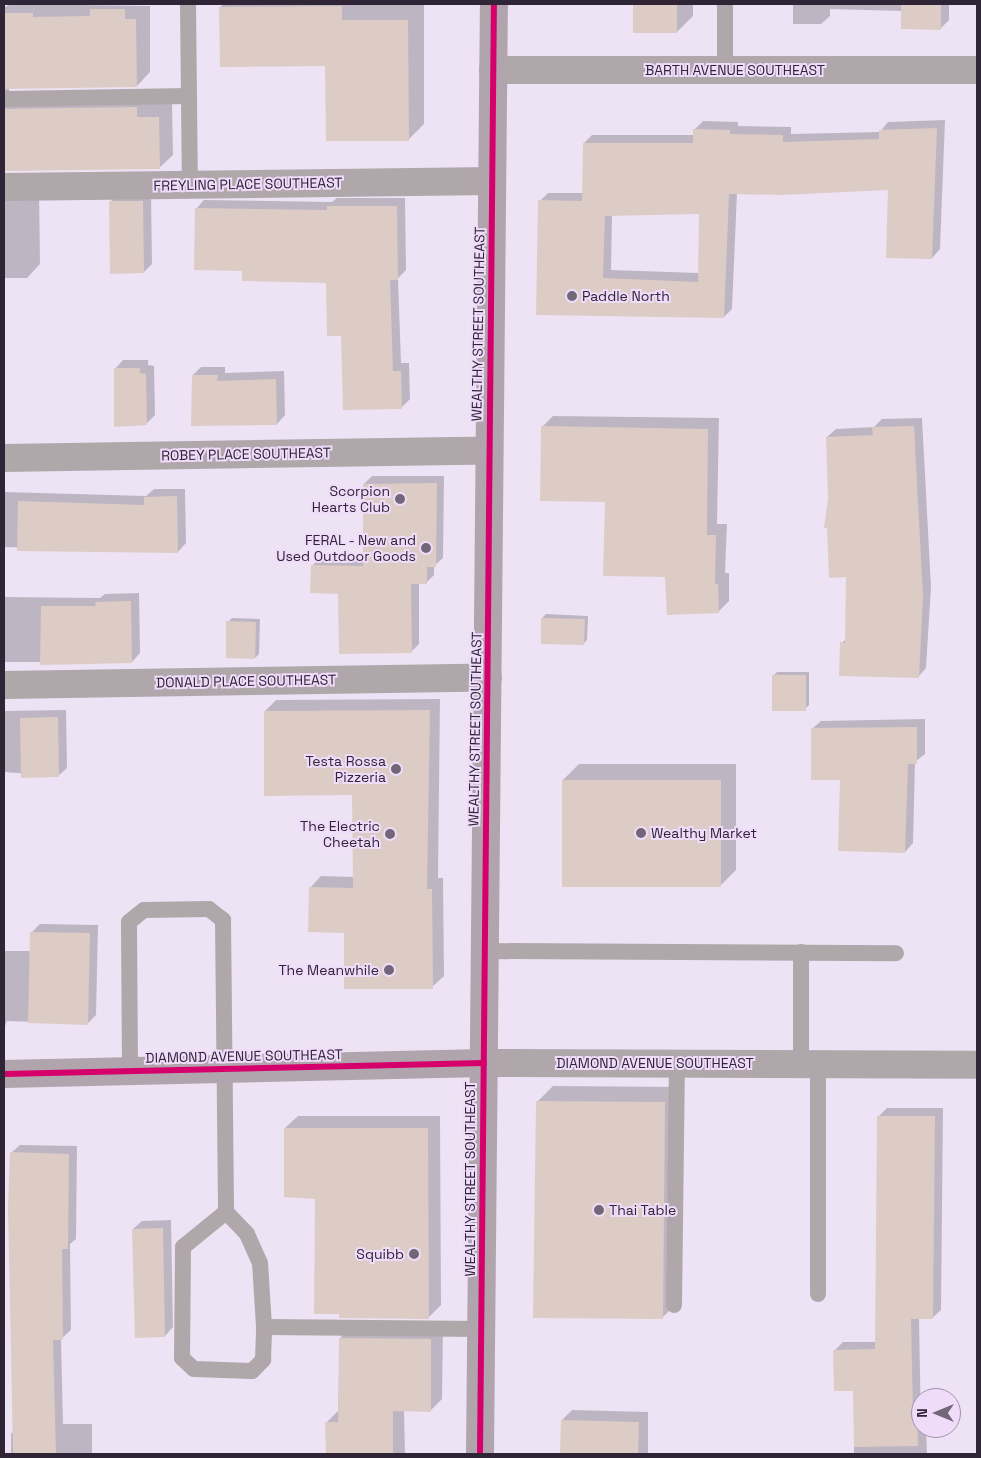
<!DOCTYPE html>
<html>
<head>
<meta charset="utf-8">
<style>
  body { margin:0 }
  #map { position:relative; width:981px; height:1458px; overflow:hidden; background:#eee3f4; font-family:"Space Grotesk",sans-serif }
  div>[style] { position:absolute }
  [style*='--x'] { left:calc(var(--x)*1px); top:calc(var(--y)*1px); width:calc(var(--w)*1px); rotate:calc(var(--a)*1deg) }
  .shadow>* { inset:0; background:#0003 }
  .building>* { inset:0; background:#ddccc5 }
  .lane>* { height:16px; margin:-8px; padding:0 8px; transform-origin:8px; border-radius:8px; background:#b0a7ab }
  .street>* { height:28px; margin:-14px; padding:0 14px; transform-origin:14px; border-radius:14px; background:#b0a7ab }
  .secondary>* { height:28px; margin:-14px; padding:0 14px; transform-origin:14px; border-radius:14px; background:#b0a5ad }
  .cycleway>* { height:6px; margin:-3px; padding:0 3px; transform-origin:3px; border-radius:3px; background:#d6006c }
  .dots>* { width:14px; height:14px; translate:-50% -50%; box-sizing:border-box; border:2px solid #efdcfb; border-radius:50% }
  span { translate:-50% -50%; white-space:nowrap; text-align:center; line-height:1.15; -webkit-text-stroke:4px #efdcfb; paint-order:stroke }
  .street-label { font-size:14px; color:#302437 }
  .poi-label { font-size:14px; color:#302437 }
  .left { translate:0 -50%; text-align:left }
  .right { translate:-100% -50%; text-align:right }
  .frame { position:absolute; inset:0; border:5px solid #302437; pointer-events:none }
  .north { position:absolute; left:911px; top:1388px; width:50px; height:50px; box-sizing:border-box; background:#efdcfb; border:1px solid #a392ad; border-radius:50%; rotate:270deg; font-size:14px; font-weight:700; line-height:20px; text-align:center; color:#302437 }
  .north::after { content:''; display:block; margin:auto; width:18px; height:22px; background:#726779; clip-path:polygon(50% 0,100% 100%,50% 72%,0 100%) }
</style>
</head>
<body>
<div id="map">
  <div class="shadow">
    <i style="clip-path:polygon(12px 4px,150px 6px,150px 72px,137px 86px,9px 88px,9px 91px,172px 103px,173px 155px,159px 168px,4px 170px,4px 7px)"></i>
    <i style="clip-path:polygon(224px 4px,424px 4px,424px 124px,408px 140px,326px 65px,220px 7px)"></i>
    <i style="clip-path:polygon(635px 4px,693px 4px,693px 16px,677px 32px,635px 31px)"></i>
    <i style="clip-path:polygon(793px 4px,949px 4px,949px 20px,940px 29px,902px 11px,830px 9px,830px 16px,821px 24px,793px 24px)"></i>
    <i style="clip-path:polygon(evenodd,945px 120px,940px 249px,932px 258px,889px 188px,737px 193px,732px 309px,724px 317px,537px 314px,540px 201px,548px 193px,584px 193px,584px 143px,592px 135px,694px 135px,694px 130px,703px 121px,738px 122px,738px 126px,791px 127px,791px 134px,880px 132px,888px 122px,945px 120px,700px 212px,699px 273px,611px 270px,612px 214px,700px 212px)"></i>
    <i style="clip-path:polygon(4px 177px,39px 189px,40px 264px,27px 278px,4px 278px)"></i>
    <i style="clip-path:polygon(119px 193px,151px 193px,152px 264px,144px 272px,110px 202px)"></i>
    <i style="clip-path:polygon(337px 198px,405px 198px,406px 270px,398px 278px,401px 363px,409px 363px,410px 399px,401px 408px,342px 335px,327px 281px,244px 270px,196px 209px,204px 200px,332px 202px)"></i>
    <i style="clip-path:polygon(123px 360px,148px 360px,148px 365px,154px 366px,155px 415px,146px 424px,115px 369px)"></i>
    <i style="clip-path:polygon(201px 367px,225px 367px,225px 373px,284px 371px,285px 415px,277px 424px,193px 375px)"></i>
    <i style="clip-path:polygon(553px 416px,719px 418px,717px 524px,727px 524px,725px 573px,729px 573px,729px 601px,718px 612px,666px 576px,542px 427px)"></i>
    <i style="clip-path:polygon(922px 418px,931px 587px,926px 668px,918px 677px,842px 643px,846px 639px,847px 576px,829px 499px,827px 437px,836px 429px,874px 427px,882px 419px)"></i>
    <i style="clip-path:polygon(372px 476px,444px 476px,443px 558px,434px 566px,434px 575px,426px 583px,419px 583px,419px 644px,411px 652px,312px 566px,320px 558px,364px 558px,364px 484px)"></i>
    <i style="clip-path:polygon(154px 489px,185px 489px,186px 543px,178px 552px,4px 547px,4px 492px,146px 496px)"></i>
    <i style="clip-path:polygon(139px 593px,140px 653px,132px 662px,4px 662px,4px 597px,100px 598px,105px 594px)"></i>
    <i style="clip-path:polygon(546px 614px,588px 616px,587px 640px,583px 644px,542px 618px)"></i>
    <i style="clip-path:polygon(232px 618px,260px 619px,259px 654px,255px 658px,228px 622px)"></i>
    <i style="clip-path:polygon(777px 672px,809px 672px,809px 705px,805px 709px,773px 676px)"></i>
    <i style="clip-path:polygon(440px 699px,438px 878px,443px 878px,444px 976px,432px 987px,345px 932px,310px 888px,321px 876px,354px 877px,354px 794px,265px 711px,276px 700px)"></i>
    <i style="clip-path:polygon(66px 710px,67px 768px,58px 776px,4px 772px,4px 711px)"></i>
    <i style="clip-path:polygon(925px 719px,925px 754px,915px 762px,913px 843px,905px 852px,841px 779px,812px 729px,821px 721px)"></i>
    <i style="clip-path:polygon(579px 764px,736px 764px,736px 870px,720px 886px,563px 780px)"></i>
    <i style="clip-path:polygon(40px 924px,98px 925px,96px 1015px,87px 1024px,7px 1021px,4px 1029px,4px 951px,31px 951px,32px 932px)"></i>
    <i style="clip-path:polygon(553px 1086px,680px 1087px,678px 1302px,662px 1318px,537px 1102px)"></i>
    <i style="clip-path:polygon(887px 1108px,943px 1108px,941px 1310px,932px 1318px,919px 1318px,921px 1428px,926px 1428px,927px 1454px,854px 1454px,854px 1390px,834px 1351px,843px 1342px,876px 1342px,879px 1116px)"></i>
    <i style="clip-path:polygon(298px 1116px,440px 1116px,441px 1305px,429px 1317px,316px 1197px,285px 1128px)"></i>
    <i style="clip-path:polygon(20px 1145px,77px 1146px,76px 1239px,70px 1244px,71px 1330px,61px 1339px,63px 1424px,92px 1424px,92px 1454px,11px 1454px,11px 1434px,14px 1430px,11px 1153px)"></i>
    <i style="clip-path:polygon(171px 1220px,173px 1327px,165px 1336px,133px 1229px,142px 1221px)"></i>
    <i style="clip-path:polygon(352px 1326px,443px 1327px,442px 1399px,430px 1411px,404px 1410px,405px 1454px,327px 1454px,326px 1423px,338px 1411px,340px 1338px)"></i>
    <i style="clip-path:polygon(572px 1410px,648px 1412px,648px 1454px,561px 1454px,562px 1420px)"></i>
  </div>
  <div class="building">
    <i style="clip-path:polygon(633px 4px,677px 4px,677px 33px,633px 33px)"></i>
    <i style="clip-path:polygon(901px 4px,941px 4px,941px 30px,901px 29px)"></i>
    <i style="clip-path:polygon(342px 6px,342px 20px,408px 20px,409px 141px,326px 141px,325px 66px,220px 67px,219px 7px)"></i>
    <i style="clip-path:polygon(90px 9px,125px 9px,125px 19px,136px 19px,137px 87px,4px 89px,4px 13px,33px 13px,33px 17px,90px 16px)"></i>
    <i style="clip-path:polygon(137px 107px,137px 117px,159px 117px,160px 169px,4px 171px,4px 109px)"></i>
    <i style="clip-path:polygon(evenodd,937px 128px,932px 259px,886px 258px,888px 190px,782px 195px,729px 194px,724px 318px,536px 315px,538px 200px,582px 201px,583px 143px,693px 143px,693px 129px,730px 130px,730px 134px,783px 135px,783px 142px,879px 139px,879px 130px,937px 128px,699px 214px,698px 282px,603px 278px,605px 216px,699px 214px)"></i>
    <i style="clip-path:polygon(109px 201px,143px 201px,144px 273px,110px 274px)"></i>
    <i style="clip-path:polygon(327px 206px,397px 206px,398px 280px,390px 280px,393px 371px,401px 371px,402px 409px,343px 410px,341px 336px,327px 336px,326px 283px,242px 281px,242px 271px,194px 270px,195px 208px,327px 210px)"></i>
    <i style="clip-path:polygon(114px 368px,140px 368px,140px 373px,146px 374px,147px 425px,114px 427px)"></i>
    <i style="clip-path:polygon(192px 375px,218px 375px,217px 381px,276px 379px,277px 425px,191px 426px)"></i>
    <i style="clip-path:polygon(541px 426px,708px 429px,707px 535px,716px 535px,715px 584px,718px 584px,719px 613px,667px 615px,665px 577px,603px 576px,605px 502px,540px 501px)"></i>
    <i style="clip-path:polygon(914px 426px,923px 596px,919px 678px,839px 676px,840px 642px,845px 643px,846px 577px,829px 578px,827px 528px,824px 528px,828px 499px,826px 437px,873px 435px,872px 427px)"></i>
    <i style="clip-path:polygon(437px 483px,436px 567px,427px 567px,427px 584px,411px 584px,412px 653px,339px 654px,338px 594px,310px 593px,311px 565px,363px 566px,363px 484px)"></i>
    <i style="clip-path:polygon(177px 496px,178px 553px,17px 551px,18px 501px,144px 505px,144px 497px)"></i>
    <i style="clip-path:polygon(131px 601px,132px 663px,40px 665px,41px 606px,96px 606px,95px 602px)"></i>
    <i style="clip-path:polygon(541px 618px,585px 619px,584px 645px,541px 644px)"></i>
    <i style="clip-path:polygon(226px 621px,256px 622px,255px 659px,226px 658px)"></i>
    <i style="clip-path:polygon(772px 675px,806px 675px,806px 711px,772px 711px)"></i>
    <i style="clip-path:polygon(430px 710px,427px 889px,432px 889px,433px 989px,344px 989px,344px 933px,308px 932px,309px 887px,353px 888px,352px 795px,264px 796px,264px 711px)"></i>
    <i style="clip-path:polygon(58px 717px,59px 777px,21px 778px,20px 718px)"></i>
    <i style="clip-path:polygon(917px 727px,917px 764px,908px 764px,905px 853px,838px 851px,840px 780px,811px 780px,811px 728px)"></i>
    <i style="clip-path:polygon(562px 780px,721px 780px,721px 887px,562px 887px)"></i>
    <i style="clip-path:polygon(30px 932px,90px 933px,88px 1025px,28px 1023px)"></i>
    <i style="clip-path:polygon(536px 1101px,665px 1102px,663px 1319px,533px 1318px)"></i>
    <i style="clip-path:polygon(877px 1116px,935px 1116px,933px 1319px,911px 1319px,913px 1414px,917px 1414px,918px 1446px,854px 1447px,853px 1391px,834px 1391px,833px 1350px,875px 1349px)"></i>
    <i style="clip-path:polygon(284px 1128px,428px 1128px,429px 1319px,339px 1318px,339px 1314px,314px 1314px,315px 1199px,284px 1197px)"></i>
    <i style="clip-path:polygon(10px 1152px,69px 1154px,68px 1249px,62px 1249px,63px 1340px,53px 1340px,56px 1454px,13px 1454px,8px 1207px)"></i>
    <i style="clip-path:polygon(163px 1228px,165px 1337px,135px 1338px,132px 1229px)"></i>
    <i style="clip-path:polygon(339px 1338px,431px 1339px,431px 1412px,393px 1411px,393px 1454px,326px 1454px,325px 1422px,338px 1422px)"></i>
    <i style="clip-path:polygon(561px 1420px,639px 1422px,638px 1454px,560px 1454px)"></i>
  </div>
  <div class="lane">
    <i style="--x:188;--y:4;--w:181;--a:89.4"></i>
    <i style="--x:725;--y:70;--w:66;--a:-90"></i>
    <i style="--x:4;--y:99;--w:185;--a:-0.9"></i>
    <i style="--x:485;--y:951;--w:411;--a:0.3"></i>
    <i style="--x:801;--y:1064;--w:112;--a:-90"></i>
    <i style="--x:130;--y:1070;--w:148;--a:-90.4"></i>
    <i style="--x:129;--y:922;--w:19;--a:-39"></i>
    <i style="--x:144;--y:910;--w:65;--a:-0.9"></i>
    <i style="--x:209;--y:909;--w:18;--a:38"></i>
    <i style="--x:223;--y:920;--w:292;--a:89.4"></i>
    <i style="--x:226;--y:1212;--w:55;--a:140.9"></i>
    <i style="--x:183;--y:1247;--w:111;--a:90.5"></i>
    <i style="--x:182;--y:1358;--w:16;--a:43"></i>
    <i style="--x:194;--y:1369;--w:58;--a:2"></i>
    <i style="--x:252;--y:1371;--w:16;--a:-45"></i>
    <i style="--x:263;--y:1360;--w:33;--a:-88"></i>
    <i style="--x:264;--y:1327;--w:218;--a:0.5"></i>
    <i style="--x:226;--y:1212;--w:30;--a:46"></i>
    <i style="--x:247;--y:1234;--w:32;--a:66"></i>
    <i style="--x:260;--y:1263;--w:64;--a:86.4"></i>
    <i style="--x:818;--y:1294;--w:230;--a:-90"></i>
    <i style="--x:674;--y:1305;--w:243;--a:-89.3"></i>
  </div>
  <div class="street">
    <i style="--x:493;--y:70;--w:484;--a:0"></i>
    <i style="--x:4;--y:187;--w:488;--a:-0.7"></i>
    <i style="--x:4;--y:458;--w:485;--a:-0.9"></i>
    <i style="--x:4;--y:685;--w:484;--a:-0.9"></i>
    <i style="--x:484;--y:1063;--w:493;--a:0.2"></i>
  </div>
  <div class="secondary">
    <i style="--x:4;--y:1074;--w:480;--a:-1.3"></i>
    <i style="--x:480;--y:1454;--w:1450;--a:-89.45"></i>
  </div>
  <div class="cycleway">
    <i style="--x:4;--y:1074;--w:480;--a:-1.3"></i>
    <i style="--x:480;--y:1454;--w:1450;--a:-89.45"></i>
  </div>
  <div class="dots">
    <i style="left:572px;top:296px;background:#726779"></i>
    <i style="left:400px;top:499px;background:#726779"></i>
    <i style="left:426px;top:548px;background:#726779"></i>
    <i style="left:396px;top:769px;background:#726779"></i>
    <i style="left:641px;top:833px;background:#726779"></i>
    <i style="left:390px;top:834px;background:#726779"></i>
    <i style="left:389px;top:970px;background:#726779"></i>
    <i style="left:599px;top:1210px;background:#726779"></i>
    <i style="left:414px;top:1254px;background:#726779"></i>
  </div>
  <div class="street-label">
    <span style="left:735px;top:70px">BARTH AVENUE SOUTHEAST</span>
    <span style="left:248px;top:184px;rotate:-1deg">FREYLING PLACE SOUTHEAST</span>
    <span style="left:478px;top:324px;rotate:-89deg">WEALTHY STREET SOUTHEAST</span>
    <span style="left:246px;top:454px;rotate:-1deg">ROBEY PLACE SOUTHEAST</span>
    <span style="left:246px;top:681px;rotate:-1deg">DONALD PLACE SOUTHEAST</span>
    <span style="left:475px;top:729px;rotate:-89deg">WEALTHY STREET SOUTHEAST</span>
    <span style="left:244px;top:1056px;rotate:-1deg">DIAMOND AVENUE SOUTHEAST</span>
    <span style="left:655px;top:1063px">DIAMOND AVENUE SOUTHEAST</span>
    <span style="left:470px;top:1179px;rotate:-90deg">WEALTHY STREET SOUTHEAST</span>
  </div>
  <div class="poi-label">
    <span class="left" style="left:582px;top:296px">Paddle North</span>
    <span class="right" style="left:390px;top:499px">Scorpion<br>Hearts Club</span>
    <span class="right" style="left:416px;top:548px">FERAL - New and<br>Used Outdoor Goods</span>
    <span class="right" style="left:386px;top:769px">Testa Rossa<br>Pizzeria</span>
    <span class="right" style="left:380px;top:834px">The Electric<br>Cheetah</span>
    <span class="left" style="left:651px;top:833px">Wealthy Market</span>
    <span class="right" style="left:379px;top:970px">The Meanwhile</span>
    <span class="left" style="left:609px;top:1210px">Thai Table</span>
    <span class="right" style="left:404px;top:1254px">Squibb</span>
  </div>
  <div class="frame"></div>
  <div class="north">N</div>
</div>
</body>
</html>
